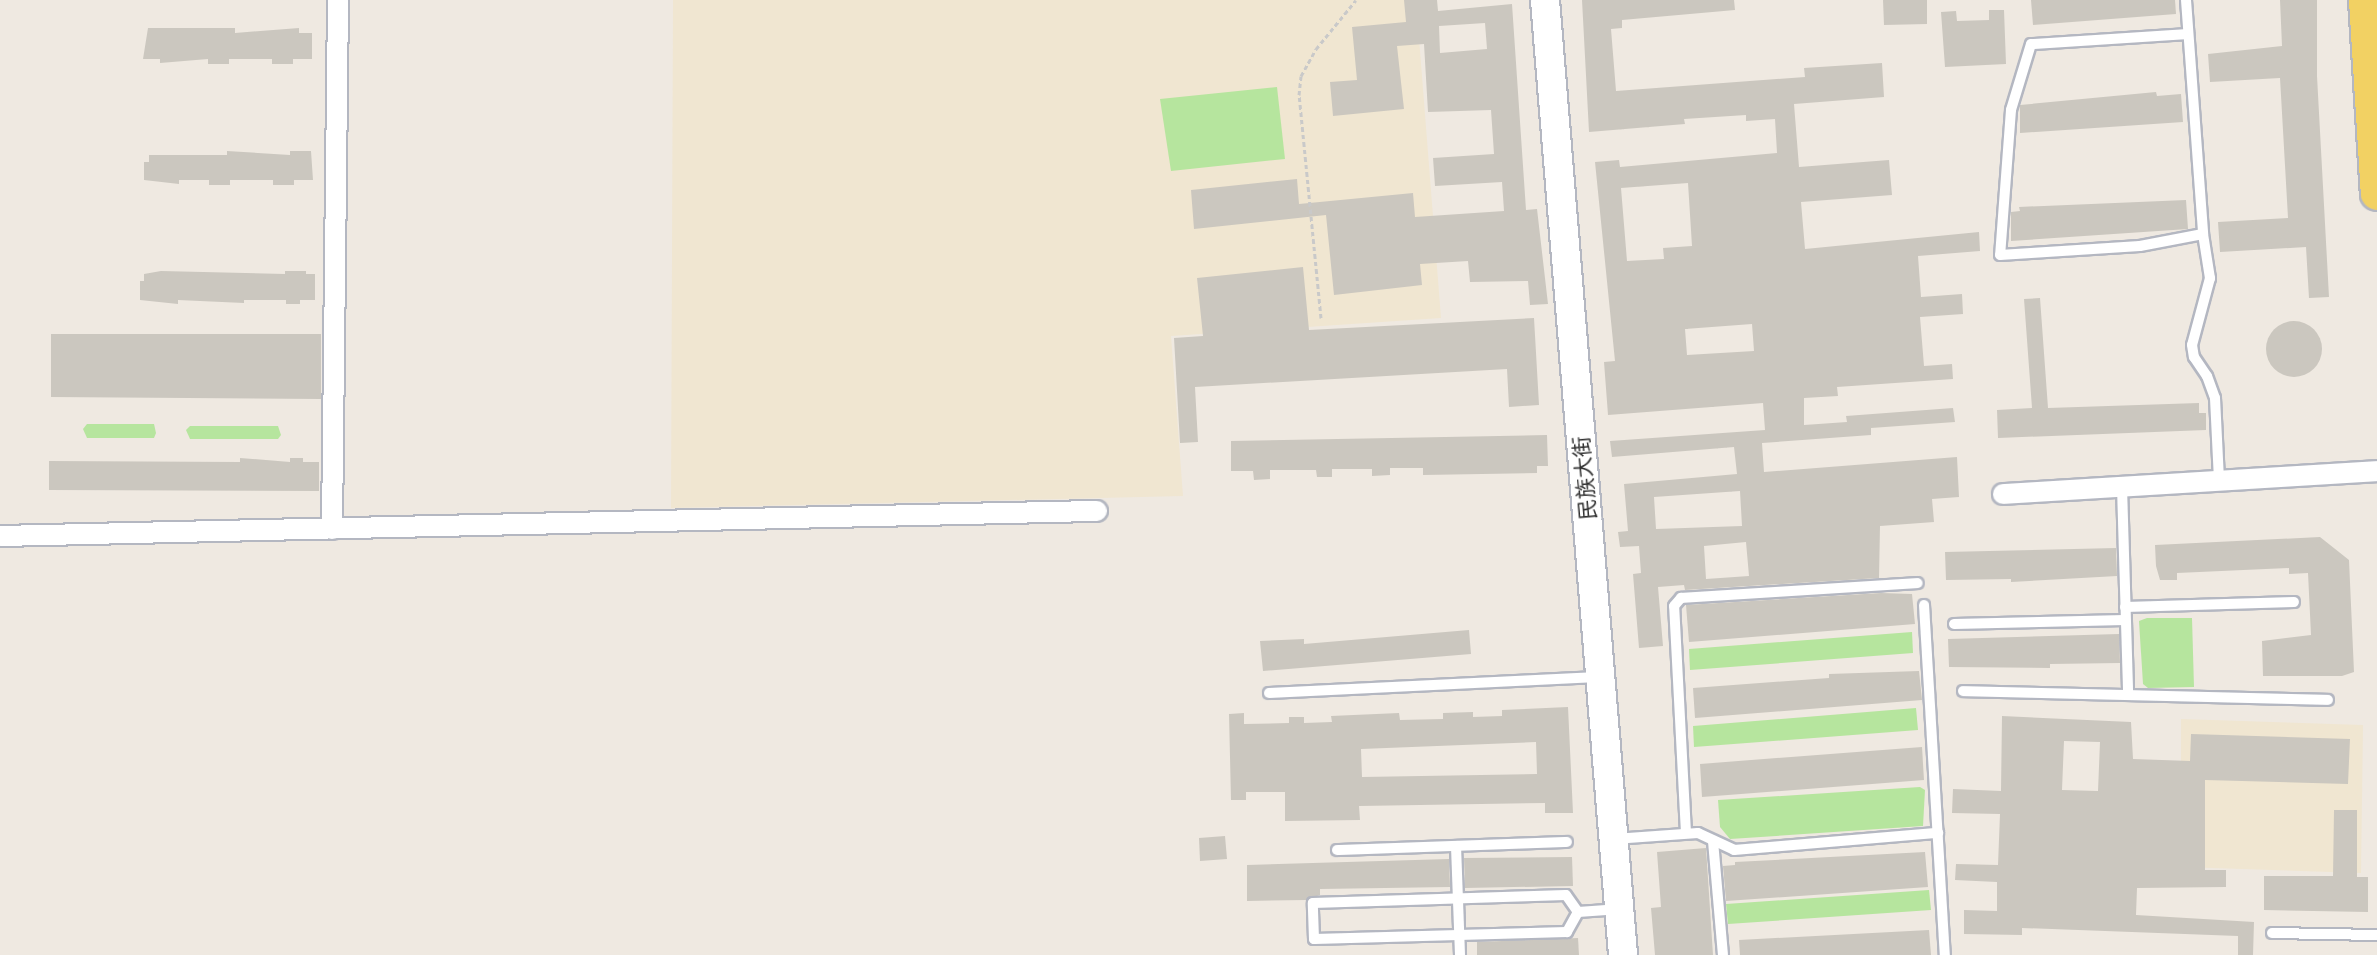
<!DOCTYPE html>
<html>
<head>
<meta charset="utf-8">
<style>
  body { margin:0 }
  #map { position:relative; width:2377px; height:955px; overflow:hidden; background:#efe9e1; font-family:Commissioner,"Noto Sans SC",sans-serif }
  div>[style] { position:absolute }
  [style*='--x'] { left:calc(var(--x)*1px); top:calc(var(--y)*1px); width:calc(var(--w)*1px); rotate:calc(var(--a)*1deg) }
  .education>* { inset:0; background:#f0e6d1 }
  .green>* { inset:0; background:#b6e59e }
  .building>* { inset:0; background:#cbc7bf }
  .round { border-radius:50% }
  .path>* { height:3px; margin-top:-1.5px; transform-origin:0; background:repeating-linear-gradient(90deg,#c9c9c9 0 4.5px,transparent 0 7.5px) }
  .roads { filter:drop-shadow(2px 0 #b4b7c1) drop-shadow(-2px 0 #b4b7c1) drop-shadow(0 2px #b4b7c1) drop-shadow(0 -2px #b4b7c1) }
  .service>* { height:10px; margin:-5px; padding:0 5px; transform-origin:5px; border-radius:5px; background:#fff }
  .minor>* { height:20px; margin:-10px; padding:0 10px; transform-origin:10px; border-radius:10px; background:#fff }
  .secondary>* { height:28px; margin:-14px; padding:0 14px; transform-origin:14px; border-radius:14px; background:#fff }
  .primary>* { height:32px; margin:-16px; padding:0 16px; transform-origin:16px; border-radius:16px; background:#f2d163 }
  span { translate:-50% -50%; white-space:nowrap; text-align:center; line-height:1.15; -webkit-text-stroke:5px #fff; paint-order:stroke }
  .street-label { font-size:21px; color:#2e2e2e }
</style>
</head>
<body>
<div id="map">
  <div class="education">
    <i style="clip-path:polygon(673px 0,1416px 0,1441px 318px,1171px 336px,1183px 496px,671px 508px)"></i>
    <i style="clip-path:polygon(2181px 719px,2363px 725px,2361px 873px,2181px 867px)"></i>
  </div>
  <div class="green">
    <i style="clip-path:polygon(1277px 87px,1285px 159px,1171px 171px,1160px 99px)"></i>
    <i style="clip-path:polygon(87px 424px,154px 424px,156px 433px,154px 438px,87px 438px,83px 429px)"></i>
    <i style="clip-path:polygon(190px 426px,278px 426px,281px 435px,278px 439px,190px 439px,186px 430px)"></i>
    <i style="clip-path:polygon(2147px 618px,2192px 618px,2194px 687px,2148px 688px,2143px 684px,2139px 621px)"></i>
    <i style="clip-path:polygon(1912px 632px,1913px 653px,1690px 670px,1689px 649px)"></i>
    <i style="clip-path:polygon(1916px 708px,1918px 730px,1694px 747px,1693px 726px)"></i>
    <i style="clip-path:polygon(1920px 787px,1925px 790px,1923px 826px,1730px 839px,1720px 827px,1718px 800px)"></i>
    <i style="clip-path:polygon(1929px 890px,1931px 910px,1728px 924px,1726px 904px)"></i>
  </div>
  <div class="building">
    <i style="clip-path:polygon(evenodd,1404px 0,1437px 0,1438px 11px,1512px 4px,1526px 210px,1537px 209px,1548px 304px,1530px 305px,1528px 281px,1470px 282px,1468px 261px,1420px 264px,1422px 285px,1334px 295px,1326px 215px,1194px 229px,1191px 190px,1297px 179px,1299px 204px,1413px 193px,1415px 217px,1504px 211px,1502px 182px,1435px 186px,1433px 158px,1494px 154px,1491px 110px,1428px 112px,1424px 44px,1397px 46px,1404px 109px,1333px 116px,1330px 82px,1357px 80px,1352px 27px,1406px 22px,1404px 0,1485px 23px,1487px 49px,1440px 53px,1439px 26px,1485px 23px)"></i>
    <i style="clip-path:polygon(evenodd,1582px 0,1734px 0,1735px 10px,1622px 20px,1622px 28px,1611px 29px,1616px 91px,1805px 77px,1804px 68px,1882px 63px,1884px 97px,1794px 104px,1799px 167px,1889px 160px,1892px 195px,1801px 202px,1805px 249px,1979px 232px,1980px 251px,1918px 256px,1921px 297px,1962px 294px,1963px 314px,1920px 317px,1924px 366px,1952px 364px,1953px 379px,1837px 387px,1838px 396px,1804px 398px,1804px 425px,1847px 422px,1846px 416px,1953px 408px,1955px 422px,1871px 428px,1871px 435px,1762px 443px,1764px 472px,1957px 457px,1959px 497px,1932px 499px,1934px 522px,1880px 526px,1879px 578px,1685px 590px,1684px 585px,1658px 587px,1663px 646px,1639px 648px,1633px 574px,1641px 573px,1639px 546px,1620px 547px,1618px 532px,1628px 531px,1624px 484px,1737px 474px,1734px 447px,1612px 457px,1610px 441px,1765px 430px,1763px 403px,1608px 415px,1604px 362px,1615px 361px,1595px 162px,1619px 160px,1620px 167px,1777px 153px,1775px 119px,1746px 121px,1746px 115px,1684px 119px,1685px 124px,1589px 132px,1582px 0,1688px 183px,1692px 246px,1663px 248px,1664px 259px,1627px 261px,1621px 188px,1688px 183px,1582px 0,1752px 324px,1754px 351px,1687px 355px,1685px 329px,1752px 324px,1582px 0,1740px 491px,1742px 526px,1656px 529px,1654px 497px,1740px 491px,1582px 0,1746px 542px,1749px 576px,1706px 579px,1704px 546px,1746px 542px)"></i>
    <i style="clip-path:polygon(1883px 0,1927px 0,1927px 24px,1884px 25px)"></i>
    <i style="clip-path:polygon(2031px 0,2175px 0,2176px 14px,2033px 25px)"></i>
    <i style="clip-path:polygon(2280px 0,2317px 0,2317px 76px,2329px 297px,2309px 298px,2306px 247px,2220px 252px,2218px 222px,2288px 218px,2280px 78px,2210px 82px,2208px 54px,2282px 46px)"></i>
    <i style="clip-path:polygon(1989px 10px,2004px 10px,2006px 64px,1945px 67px,1941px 12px,1956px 11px,1957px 21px,1989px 20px)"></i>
    <i style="clip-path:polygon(148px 28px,235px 28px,235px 33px,299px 28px,299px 33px,312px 33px,312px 59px,293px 59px,293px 64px,272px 64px,272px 59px,229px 59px,229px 64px,208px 64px,208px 59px,160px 63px,160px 59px,143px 59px)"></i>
    <i style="clip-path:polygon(2156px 92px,2157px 96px,2181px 94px,2183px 122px,2020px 133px,2020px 105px)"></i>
    <i style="clip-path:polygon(227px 151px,290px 155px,290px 151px,311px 151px,313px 180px,294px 180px,294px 185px,273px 185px,273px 180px,230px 180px,230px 185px,209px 185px,209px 180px,179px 180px,179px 184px,144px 180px,144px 162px,149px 162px,149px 155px,227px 155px)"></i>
    <i style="clip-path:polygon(2186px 200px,2188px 229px,2011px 241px,2011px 212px,2020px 211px,2019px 207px)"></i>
    <i style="clip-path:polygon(1303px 267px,1309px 330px,1534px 318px,1539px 405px,1509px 407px,1507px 369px,1195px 387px,1198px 442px,1180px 443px,1174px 338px,1203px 336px,1197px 278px)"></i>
    <i style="clip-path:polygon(161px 271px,285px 274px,285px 271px,306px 271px,306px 274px,315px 274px,315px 300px,300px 300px,300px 304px,286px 304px,286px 300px,244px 300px,244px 303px,178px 300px,178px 304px,140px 300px,140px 281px,144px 281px,144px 274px)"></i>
    <i style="clip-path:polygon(2040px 298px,2048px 408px,2199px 403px,2199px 413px,2206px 413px,2206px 430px,1998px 438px,1997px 410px,2032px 408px,2024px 299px)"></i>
    <i class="round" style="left:2266px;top:321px;width:56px;height:56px"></i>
    <i style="clip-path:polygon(51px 334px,321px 334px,321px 399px,51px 397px)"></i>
    <i style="clip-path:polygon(1547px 435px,1548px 466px,1537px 466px,1537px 473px,1423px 475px,1423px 468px,1390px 468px,1390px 475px,1372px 476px,1372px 469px,1332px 469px,1332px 477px,1317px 477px,1316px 470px,1270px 470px,1270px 479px,1254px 480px,1253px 471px,1231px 471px,1231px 441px)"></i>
    <i style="clip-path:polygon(240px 458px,290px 462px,290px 458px,303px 458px,303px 462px,319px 462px,319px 491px,49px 490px,49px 461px,240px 462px)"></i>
    <i style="clip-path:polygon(2320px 537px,2349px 560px,2354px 672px,2342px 676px,2263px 676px,2262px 641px,2311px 635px,2308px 573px,2289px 574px,2289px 568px,2177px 573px,2177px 580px,2160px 580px,2156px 566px,2155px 545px)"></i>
    <i style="clip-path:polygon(2116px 548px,2117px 576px,2011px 582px,2011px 579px,1946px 580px,1945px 552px)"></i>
    <i style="clip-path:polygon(1881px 593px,1912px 594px,1915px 624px,1689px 642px,1686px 605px)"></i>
    <i style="clip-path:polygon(1469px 630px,1471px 654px,1263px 671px,1260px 641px,1304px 639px,1304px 644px)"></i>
    <i style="clip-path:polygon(2119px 634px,2120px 663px,2050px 664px,2050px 668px,1949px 667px,1948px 639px)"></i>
    <i style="clip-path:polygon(1919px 671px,1922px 700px,1695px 718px,1693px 688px,1829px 678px,1829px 674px)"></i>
    <i style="clip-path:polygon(evenodd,1568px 707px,1573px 813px,1545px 813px,1545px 803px,1359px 806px,1360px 820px,1285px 821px,1285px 792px,1246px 792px,1246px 800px,1231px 800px,1229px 714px,1244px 713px,1244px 724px,1289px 723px,1289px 717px,1304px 717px,1304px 723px,1332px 722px,1331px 716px,1399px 713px,1400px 720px,1443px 719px,1443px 713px,1473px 712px,1473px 717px,1502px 716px,1502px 710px,1568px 707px,1536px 742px,1537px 774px,1362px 777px,1361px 749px,1536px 742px)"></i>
    <i style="clip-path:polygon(evenodd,2002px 716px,2131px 722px,2133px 759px,2190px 761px,2191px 734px,2350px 739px,2348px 784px,2205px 780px,2205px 870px,2226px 870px,2226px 887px,2137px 888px,2136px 915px,2254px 922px,2253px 955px,2238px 955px,2238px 936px,2022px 928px,2022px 935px,1964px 934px,1964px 910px,1997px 911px,1997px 882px,1955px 880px,1956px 864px,1998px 865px,2000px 814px,1952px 813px,1953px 789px,2001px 791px,2002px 716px,2064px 741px,2100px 742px,2098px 791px,2062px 790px,2064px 741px)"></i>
    <i style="clip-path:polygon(1922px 747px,1924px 780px,1702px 797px,1700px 764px)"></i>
    <i style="clip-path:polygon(2334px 810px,2357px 810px,2357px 877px,2368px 877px,2368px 912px,2264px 910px,2264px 876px,2333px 876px)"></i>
    <i style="clip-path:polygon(1225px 836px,1227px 859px,1200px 861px,1199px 838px)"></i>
    <i style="clip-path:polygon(1706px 848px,1713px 955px,1655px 955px,1651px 908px,1661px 907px,1657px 852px)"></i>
    <i style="clip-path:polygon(1925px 852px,1928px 887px,1726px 901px,1723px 866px,1735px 865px,1735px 862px)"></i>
    <i style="clip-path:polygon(1572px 857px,1573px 886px,1465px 888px,1464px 858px)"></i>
    <i style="clip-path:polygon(1449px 859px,1450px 887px,1320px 889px,1320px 895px,1306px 900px,1247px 901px,1247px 865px)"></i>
    <i style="clip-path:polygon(1929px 930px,1931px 955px,1740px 955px,1739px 940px)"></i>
    <i style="clip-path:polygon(1578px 938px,1579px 955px,1477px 955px,1477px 942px)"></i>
  </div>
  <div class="path">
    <i style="--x:1321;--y:318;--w:224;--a:-95.6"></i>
    <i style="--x:1299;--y:95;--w:19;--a:-84"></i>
    <i style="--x:1301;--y:76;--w:31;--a:-61"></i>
    <i style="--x:1316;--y:49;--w:63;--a:-50.8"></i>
  </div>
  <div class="roads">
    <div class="service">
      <i style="--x:2186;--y:0;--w:235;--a:85.8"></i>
      <i style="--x:2203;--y:234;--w:45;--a:81"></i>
      <i style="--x:2210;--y:278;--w:69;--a:105"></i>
      <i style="--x:2192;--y:345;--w:12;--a:81"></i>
      <i style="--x:2194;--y:357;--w:23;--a:56"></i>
      <i style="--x:2207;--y:376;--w:23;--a:70"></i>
      <i style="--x:2215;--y:398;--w:83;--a:87.2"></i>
      <i style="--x:2187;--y:34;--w:156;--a:176.3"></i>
      <i style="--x:2031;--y:44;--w:69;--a:106.9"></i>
      <i style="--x:2011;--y:110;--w:145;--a:94.3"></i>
      <i style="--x:2000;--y:255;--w:140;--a:-3.7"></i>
      <i style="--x:2140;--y:246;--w:64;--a:-10.8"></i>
      <i style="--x:2122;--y:487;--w:208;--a:88.3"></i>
      <i style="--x:1924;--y:605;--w:351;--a:86.6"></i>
      <i style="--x:2125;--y:607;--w:169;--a:-1.7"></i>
      <i style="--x:1954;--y:624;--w:171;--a:-1.3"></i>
      <i style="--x:1963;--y:691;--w:365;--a:1.4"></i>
      <i style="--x:1269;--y:693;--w:329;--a:-2.8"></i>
      <i style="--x:1686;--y:833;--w:227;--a:-93"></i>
      <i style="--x:1674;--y:606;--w:11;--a:-49"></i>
      <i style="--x:1681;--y:598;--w:237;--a:-3.6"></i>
      <i style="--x:1614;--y:839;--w:84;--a:-4.1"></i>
      <i style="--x:1698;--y:833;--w:40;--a:25"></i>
      <i style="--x:1734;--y:850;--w:205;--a:-4.8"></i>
      <i style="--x:1713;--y:841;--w:114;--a:85"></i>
      <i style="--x:1456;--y:846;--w:109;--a:87.9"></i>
      <i style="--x:1337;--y:850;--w:230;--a:-2"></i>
      <i style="--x:1566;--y:895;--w:21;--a:55"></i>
      <i style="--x:1578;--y:912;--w:23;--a:119"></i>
      <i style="--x:1567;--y:932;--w:253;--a:178.4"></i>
      <i style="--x:1314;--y:939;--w:36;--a:-92"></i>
      <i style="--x:1313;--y:903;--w:253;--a:-1.8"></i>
      <i style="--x:1578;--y:912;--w:39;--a:-4"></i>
      <i style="--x:2272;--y:933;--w:105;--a:1.1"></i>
    </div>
    <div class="minor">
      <i style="--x:2003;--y:494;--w:375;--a:-3.5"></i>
      <i style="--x:332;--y:529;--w:529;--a:-89.35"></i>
      <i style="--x:0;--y:536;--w:1097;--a:-1.31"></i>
    </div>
    <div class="secondary">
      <i style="--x:1545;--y:0;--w:958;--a:85.33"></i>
    </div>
    <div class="primary">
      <i style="--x:2365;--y:0;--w:194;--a:86.5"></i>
    </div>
  </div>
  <div class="street-label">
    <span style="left:1584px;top:478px;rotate:-95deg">民族大街</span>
  </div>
</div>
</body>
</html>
